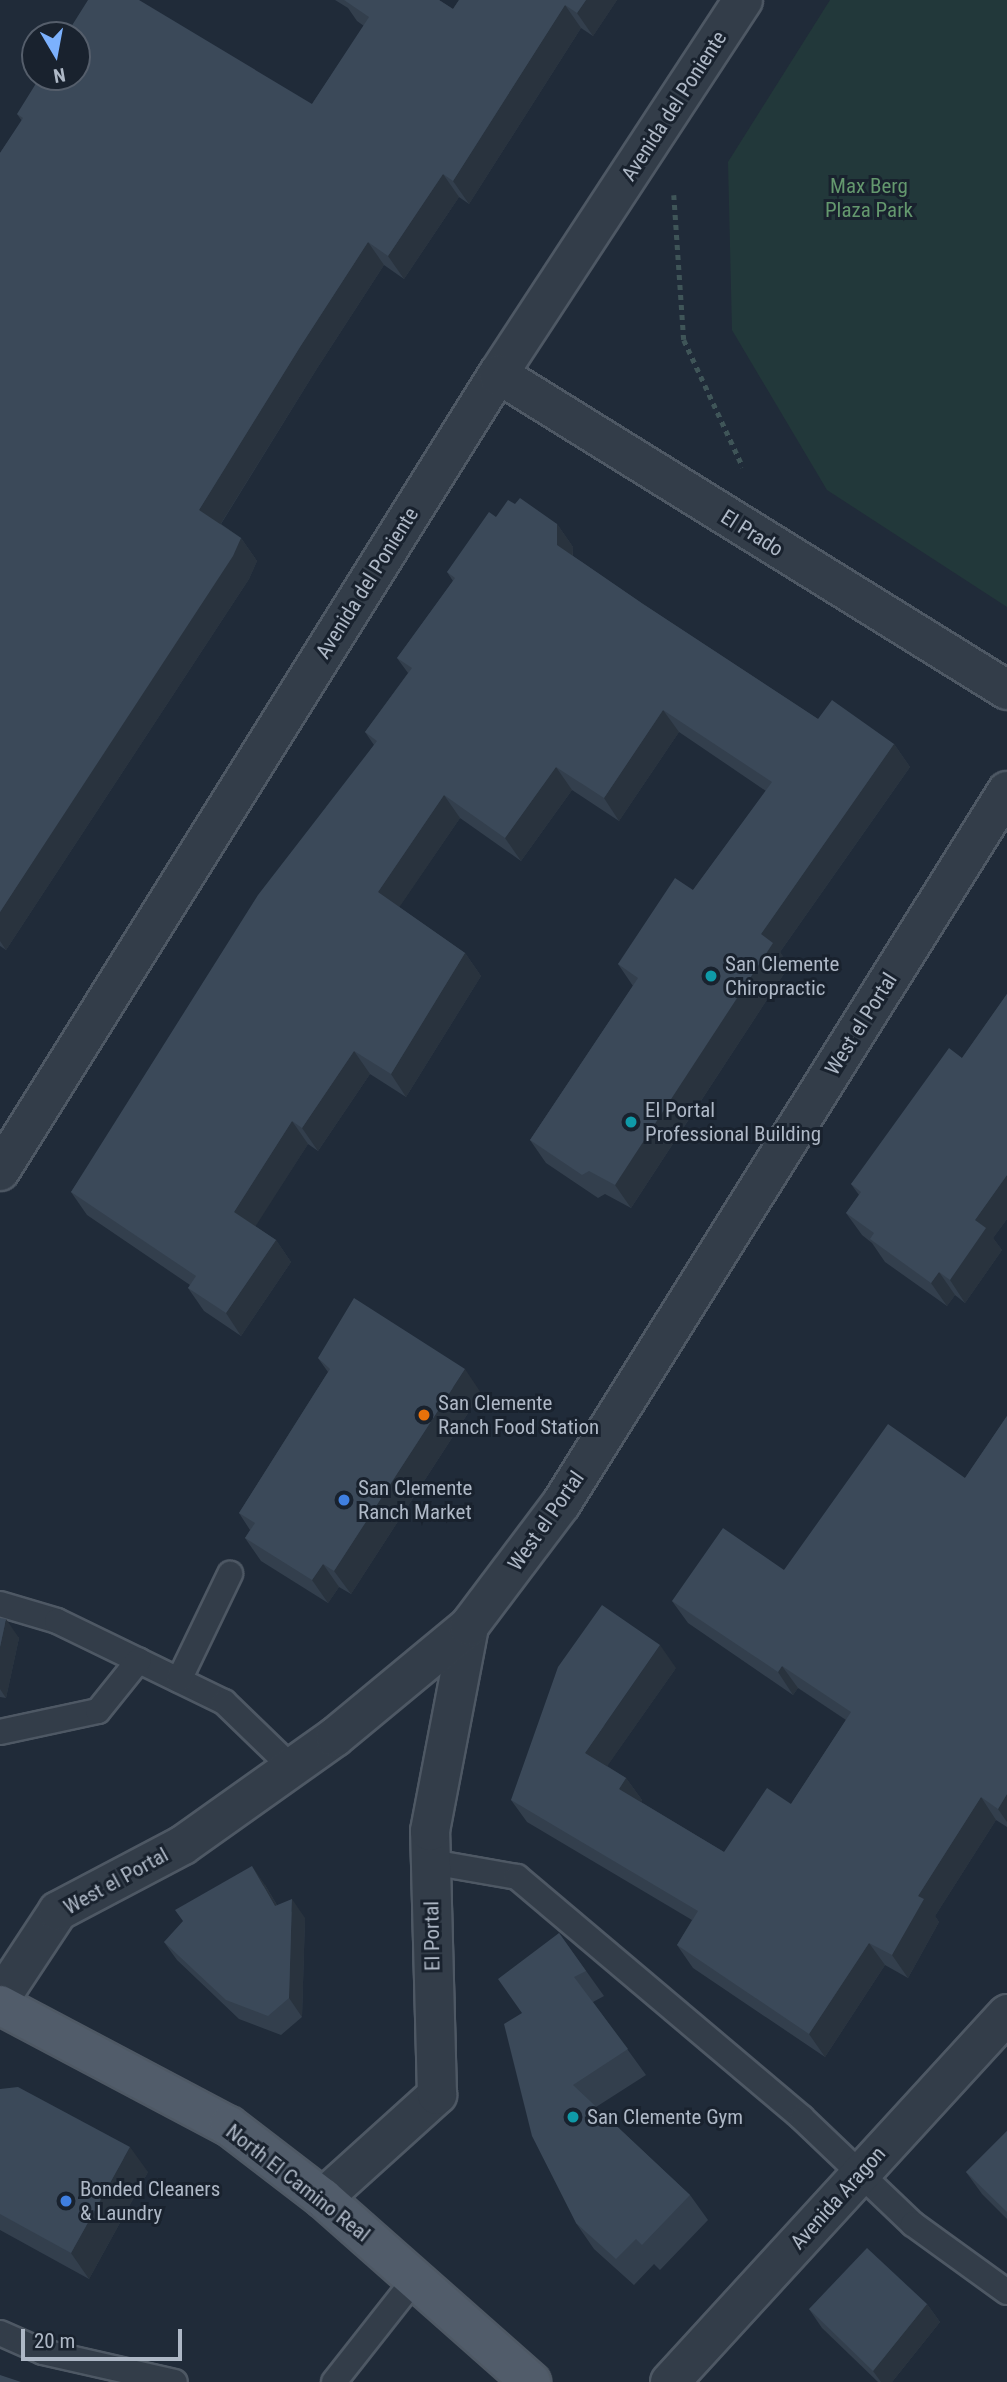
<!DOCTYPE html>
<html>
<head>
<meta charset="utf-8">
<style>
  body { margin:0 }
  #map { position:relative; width:1007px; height:2382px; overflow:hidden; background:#202b39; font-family:"Roboto Condensed",sans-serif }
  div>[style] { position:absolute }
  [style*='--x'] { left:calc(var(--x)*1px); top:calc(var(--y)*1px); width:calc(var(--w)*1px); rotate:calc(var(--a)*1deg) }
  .green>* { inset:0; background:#22383a }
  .path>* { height:4.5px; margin-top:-2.25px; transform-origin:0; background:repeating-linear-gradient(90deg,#3f5558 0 5px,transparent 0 10px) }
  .roads { filter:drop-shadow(2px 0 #4e5864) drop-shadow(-2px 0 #4e5864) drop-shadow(0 2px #4e5864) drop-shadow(0 -2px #4e5864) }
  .service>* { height:24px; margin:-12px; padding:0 12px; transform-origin:12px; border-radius:12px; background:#333d49 }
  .minor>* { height:38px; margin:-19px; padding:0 19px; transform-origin:19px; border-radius:19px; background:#333d49 }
  .tertiary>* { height:38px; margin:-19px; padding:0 19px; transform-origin:19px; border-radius:19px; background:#333d49 }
  .primary>* { height:38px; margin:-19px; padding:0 19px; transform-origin:19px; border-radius:19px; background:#515c6a }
  .wall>* { inset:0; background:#333f4d }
  .shaded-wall>* { inset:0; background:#29333e }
  .building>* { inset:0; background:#3b4959 }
  .dots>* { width:19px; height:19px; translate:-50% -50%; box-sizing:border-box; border:4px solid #19222e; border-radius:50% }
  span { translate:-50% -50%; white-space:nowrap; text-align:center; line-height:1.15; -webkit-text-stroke:6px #19222e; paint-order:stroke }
  .street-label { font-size:21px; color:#aeb8c6 }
  .park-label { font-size:21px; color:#64986e }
  .poi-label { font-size:21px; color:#aeb8c6 }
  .left { translate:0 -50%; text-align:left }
  .north { position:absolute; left:21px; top:21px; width:70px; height:70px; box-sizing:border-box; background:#19222e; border:2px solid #555e6b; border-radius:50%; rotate:170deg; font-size:19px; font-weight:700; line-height:28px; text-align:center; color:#aeb8c6 }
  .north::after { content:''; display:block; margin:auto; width:24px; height:32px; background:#7cb1fd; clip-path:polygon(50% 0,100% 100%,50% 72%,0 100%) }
  .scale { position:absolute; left:21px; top:2329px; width:161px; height:32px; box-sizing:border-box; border:4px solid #aeb8c6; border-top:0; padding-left:9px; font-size:21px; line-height:24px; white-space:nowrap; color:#aeb8c6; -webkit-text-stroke:5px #19222e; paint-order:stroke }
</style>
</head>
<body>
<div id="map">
  <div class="green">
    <i style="clip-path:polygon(830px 0,1007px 0,1007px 607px,827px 490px,732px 330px,728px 162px)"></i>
  </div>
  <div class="path">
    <i style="--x:674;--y:195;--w:145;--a:86.1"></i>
    <i style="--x:684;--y:340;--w:140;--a:65.1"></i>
  </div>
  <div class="roads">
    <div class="service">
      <i style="--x:0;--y:1604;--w:59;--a:16.6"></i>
      <i style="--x:57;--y:1621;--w:186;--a:25.9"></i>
      <i style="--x:224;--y:1702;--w:95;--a:44.1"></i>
      <i style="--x:179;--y:1680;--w:118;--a:-64.3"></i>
      <i style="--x:0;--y:1732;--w:100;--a:-12.1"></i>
      <i style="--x:98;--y:1711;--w:65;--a:-51.2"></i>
      <i style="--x:431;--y:1862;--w:87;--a:9.9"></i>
      <i style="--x:517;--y:1877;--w:373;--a:40.2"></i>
      <i style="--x:802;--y:2118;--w:153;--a:43.7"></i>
      <i style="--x:913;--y:2224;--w:116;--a:35.9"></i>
      <i style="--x:0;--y:2333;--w:47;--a:23.8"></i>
      <i style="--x:43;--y:2352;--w:135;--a:12.8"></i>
      <i style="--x:334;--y:2382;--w:131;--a:-51.8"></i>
    </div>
    <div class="minor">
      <i style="--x:0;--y:1171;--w:940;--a:-58"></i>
      <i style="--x:323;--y:2198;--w:154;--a:-42.1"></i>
      <i style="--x:437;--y:2095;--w:264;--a:-91.5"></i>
      <i style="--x:430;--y:1831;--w:209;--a:-79.2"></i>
      <i style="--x:670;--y:2382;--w:499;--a:-47.5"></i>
    </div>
    <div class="tertiary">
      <i style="--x:743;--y:0;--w:447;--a:123.2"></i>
      <i style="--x:498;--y:374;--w:599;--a:31.83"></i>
      <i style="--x:0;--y:1999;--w:105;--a:-56.6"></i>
      <i style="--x:58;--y:1911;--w:141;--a:-27.8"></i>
      <i style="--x:183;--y:1845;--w:186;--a:-35.4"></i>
      <i style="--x:335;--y:1737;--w:174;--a:-39.6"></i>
      <i style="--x:469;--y:1626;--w:153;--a:-53"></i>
      <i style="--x:561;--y:1504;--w:841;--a:-57.97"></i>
    </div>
    <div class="primary">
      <i style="--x:0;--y:2005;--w:259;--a:27.9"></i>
      <i style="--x:229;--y:2126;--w:118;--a:37.5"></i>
      <i style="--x:323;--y:2198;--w:278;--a:41.5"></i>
    </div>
  </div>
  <div class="wall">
    <i style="clip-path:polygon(335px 0,439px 0,453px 9px,459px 0,617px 0,593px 36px,581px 28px,469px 204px,459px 197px,404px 279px,384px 265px,316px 370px,221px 524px,241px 538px,257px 561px,249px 579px,6px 950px,0 946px,0 153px,22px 121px,17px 114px,312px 104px,364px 26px,357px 21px,348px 8px)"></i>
    <i style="clip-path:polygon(515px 504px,557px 524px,573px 547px,573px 556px,643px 604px,818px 719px,894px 744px,910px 767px,780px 952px,789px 966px,631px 1208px,605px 1194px,598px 1198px,546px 1163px,530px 1140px,633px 986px,618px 964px,693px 890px,766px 791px,679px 732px,619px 821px,572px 790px,521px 861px,460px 818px,399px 907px,465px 953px,481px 976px,406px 1097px,370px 1074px,318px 1151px,308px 1144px,255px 1226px,276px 1240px,291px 1262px,241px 1336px,204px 1311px,188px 1288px,190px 1285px,87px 1215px,71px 1192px,374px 745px,365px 732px,408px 673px,397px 658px,453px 581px,447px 572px,496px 517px)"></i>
    <i style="clip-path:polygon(1007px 994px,1007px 1219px,993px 1238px,1002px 1250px,965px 1303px,955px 1295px,947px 1306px,885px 1262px,872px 1243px,862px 1235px,846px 1213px,859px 1195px,851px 1184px,962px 1058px)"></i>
    <i style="clip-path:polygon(318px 1358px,481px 1393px,351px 1594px,339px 1587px,328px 1603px,261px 1561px,245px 1538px,250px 1530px,239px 1513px,328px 1372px)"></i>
    <i style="clip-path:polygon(1007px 1416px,1007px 1827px,996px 1820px,935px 1916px,939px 1922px,908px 1978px,885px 1965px,825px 2057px,693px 1968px,677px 1945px,692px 1920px,527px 1822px,511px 1800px,676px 1668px,607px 1766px,626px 1778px,642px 1800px,641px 1802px,724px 1852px,791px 1804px,846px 1720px,798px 1688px,793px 1695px,688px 1623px,672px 1601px,784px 1570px,965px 1478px)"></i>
    <i style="clip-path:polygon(0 1618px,19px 1638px,6px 1698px,0 1697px)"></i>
    <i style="clip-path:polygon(265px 1885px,277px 1905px,305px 1918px,302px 2017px,281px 2035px,239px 2019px,177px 1960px,164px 1942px)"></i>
    <i style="clip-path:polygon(559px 1933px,604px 1996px,593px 2002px,646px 2075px,596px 2107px,690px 2195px,708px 2220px,660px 2270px,654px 2264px,634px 2285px,594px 2249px,576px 2223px)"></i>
    <i style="clip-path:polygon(0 2089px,148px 2172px,89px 2279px,0 2230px)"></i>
    <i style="clip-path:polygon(1007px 2131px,1007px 2219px,982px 2194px,966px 2172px)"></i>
    <i style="clip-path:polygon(927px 2304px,940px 2322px,892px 2382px,878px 2382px,822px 2328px,809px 2309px)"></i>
  </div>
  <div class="shaded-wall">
    <i style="clip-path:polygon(586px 0,617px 0,593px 36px,577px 13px)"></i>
    <i style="clip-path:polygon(565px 5px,581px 28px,469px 204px,453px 181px)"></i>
    <i style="clip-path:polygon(443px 174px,459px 197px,404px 279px,388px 256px)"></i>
    <i style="clip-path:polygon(368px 242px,384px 265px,316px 370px,215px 533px,199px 510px,300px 347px)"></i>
    <i style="clip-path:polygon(557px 524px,573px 547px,572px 567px,557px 545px)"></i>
    <i style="clip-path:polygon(241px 538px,257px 561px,249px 579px,6px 950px,0 941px,0 912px)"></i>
    <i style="clip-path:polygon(663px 710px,679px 732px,619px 821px,604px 798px)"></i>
    <i style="clip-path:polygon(894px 744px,910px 767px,780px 952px,789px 966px,631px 1208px,615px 1185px,761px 934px)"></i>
    <i style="clip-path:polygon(556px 767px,572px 790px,521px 861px,505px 838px)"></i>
    <i style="clip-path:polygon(444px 795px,460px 818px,394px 915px,378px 892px)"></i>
    <i style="clip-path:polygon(465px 953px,481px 976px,406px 1097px,391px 1074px)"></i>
    <i style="clip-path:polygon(354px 1051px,370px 1074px,318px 1151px,302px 1128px)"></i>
    <i style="clip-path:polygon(292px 1121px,308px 1144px,250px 1235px,234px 1212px)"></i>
    <i style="clip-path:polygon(1007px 1175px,1007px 1219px,993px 1238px,1002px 1250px,965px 1303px,950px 1280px,975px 1220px)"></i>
    <i style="clip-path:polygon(276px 1240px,291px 1262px,241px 1336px,226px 1313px)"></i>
    <i style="clip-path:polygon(939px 1272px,955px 1295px,947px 1306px,931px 1283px)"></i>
    <i style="clip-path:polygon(465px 1369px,481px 1393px,351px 1594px,334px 1571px)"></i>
    <i style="clip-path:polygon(323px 1564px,339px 1587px,328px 1603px,312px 1580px)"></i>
    <i style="clip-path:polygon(6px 1619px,19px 1638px,6px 1698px,0 1689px,0 1647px)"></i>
    <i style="clip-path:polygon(660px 1645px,676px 1668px,601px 1775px,585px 1753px)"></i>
    <i style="clip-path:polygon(782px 1666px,798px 1688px,793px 1695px,778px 1672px)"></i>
    <i style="clip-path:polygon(626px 1778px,642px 1800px,635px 1812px,619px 1789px)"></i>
    <i style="clip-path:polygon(1007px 1794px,1007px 1822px,998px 1809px)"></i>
    <i style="clip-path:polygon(981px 1797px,996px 1820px,935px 1916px,939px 1922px,908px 1978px,892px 1955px,918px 1896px)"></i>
    <i style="clip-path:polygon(252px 1866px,265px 1885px,288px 1924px,275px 1906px)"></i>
    <i style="clip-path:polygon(292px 1899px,305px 1918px,302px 2017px,289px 1998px)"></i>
    <i style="clip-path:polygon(869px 1943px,885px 1965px,825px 2057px,809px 2034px)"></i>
    <i style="clip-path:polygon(130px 2147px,148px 2172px,89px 2279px,71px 2253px)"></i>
    <i style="clip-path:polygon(927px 2304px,940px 2322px,892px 2382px,881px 2382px,873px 2371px)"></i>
  </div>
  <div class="building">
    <i style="clip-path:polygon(88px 0,139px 0,312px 104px,369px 17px,344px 0,439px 0,453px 9px,459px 0,586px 0,577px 13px,565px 5px,453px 181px,443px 174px,388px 256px,368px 242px,300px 347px,199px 510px,241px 538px,233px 556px,0 912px,0 153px,23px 118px,17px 114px,40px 77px,77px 77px,77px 35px,66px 35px)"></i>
    <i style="clip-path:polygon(520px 498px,557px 524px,557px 545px,643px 604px,818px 719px,832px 700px,894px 744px,761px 934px,773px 943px,615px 1185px,589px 1171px,582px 1175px,530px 1140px,638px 978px,618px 964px,675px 878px,693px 890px,772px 782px,663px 710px,604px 798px,556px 767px,505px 838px,444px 795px,378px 892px,465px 953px,391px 1074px,354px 1051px,302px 1128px,292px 1121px,234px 1212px,276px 1240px,226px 1313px,188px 1288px,196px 1276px,71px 1192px,258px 895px,377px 741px,365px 732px,412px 668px,397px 658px,455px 578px,447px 572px,489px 512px,496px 517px,508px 500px,515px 504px)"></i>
    <i style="clip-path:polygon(1007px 994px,1007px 1175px,975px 1220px,986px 1228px,950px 1280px,939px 1272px,931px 1283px,870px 1239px,874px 1233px,846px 1213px,861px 1192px,851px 1184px,949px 1048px,962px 1058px)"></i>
    <i style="clip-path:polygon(354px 1298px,465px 1369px,334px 1571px,323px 1564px,312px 1580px,245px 1538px,255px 1523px,239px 1513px,330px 1369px,318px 1358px)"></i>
    <i style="clip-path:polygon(1007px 1416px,1007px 1794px,998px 1809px,981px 1797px,918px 1896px,924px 1899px,892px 1955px,869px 1943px,809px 2034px,677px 1945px,698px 1911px,511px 1800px,558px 1667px,602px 1605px,660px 1645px,585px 1753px,626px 1778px,619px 1789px,724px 1852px,767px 1788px,791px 1804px,851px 1712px,782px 1666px,778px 1672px,672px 1601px,723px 1528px,784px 1570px,888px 1424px,965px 1478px)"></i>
    <i style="clip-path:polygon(0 1618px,6px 1619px,0 1647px)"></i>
    <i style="clip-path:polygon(252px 1866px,275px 1906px,292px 1899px,289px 1998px,268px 2016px,226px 2000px,164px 1942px,183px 1921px,175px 1910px)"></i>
    <i style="clip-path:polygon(559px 1933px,586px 1971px,574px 1977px,628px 2049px,573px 2085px,690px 2195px,642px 2245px,636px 2239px,616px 2259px,576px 2223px,532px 2136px,504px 2024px,522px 2013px,498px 1979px)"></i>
    <i style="clip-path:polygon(18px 2087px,130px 2147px,71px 2253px,0 2214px,0 2089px)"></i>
    <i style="clip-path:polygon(1007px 2131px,1007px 2212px,966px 2172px)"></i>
    <i style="clip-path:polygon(867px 2248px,927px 2304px,873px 2371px,809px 2309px)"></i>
    <i style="clip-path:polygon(0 2375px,21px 2382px,0 2382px)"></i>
  </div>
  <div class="dots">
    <i style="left:711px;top:976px;background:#0f9aa8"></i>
    <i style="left:631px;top:1122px;background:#0f9aa8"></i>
    <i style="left:424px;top:1415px;background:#e8710a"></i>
    <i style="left:344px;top:1500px;background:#3f7fe0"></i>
    <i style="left:573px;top:2117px;background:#0f9aa8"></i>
    <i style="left:66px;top:2201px;background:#3f7fe0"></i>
  </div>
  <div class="street-label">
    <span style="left:674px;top:106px;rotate:-57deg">Avenida del Poniente</span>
    <span style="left:752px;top:533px;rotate:32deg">El Prado</span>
    <span style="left:367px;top:583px;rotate:-58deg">Avenida del Poniente</span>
    <span style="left:861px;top:1024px;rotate:-58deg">West el Portal</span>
    <span style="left:546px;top:1521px;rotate:-55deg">West el Portal</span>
    <span style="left:116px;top:1881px;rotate:-29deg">West el Portal</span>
    <span style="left:432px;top:1936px;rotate:-91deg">El Portal</span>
    <span style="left:298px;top:2183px;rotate:38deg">North El Camino Real</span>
    <span style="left:838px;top:2198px;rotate:-48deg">Avenida Aragon</span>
  </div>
  <div class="park-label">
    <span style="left:869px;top:198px">Max Berg<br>Plaza Park</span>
  </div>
  <div class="poi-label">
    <span class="left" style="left:725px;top:976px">San Clemente<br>Chiropractic</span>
    <span class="left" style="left:645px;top:1122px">El Portal<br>Professional Building</span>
    <span class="left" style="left:438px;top:1415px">San Clemente<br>Ranch Food Station</span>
    <span class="left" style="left:358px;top:1500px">San Clemente<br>Ranch Market</span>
    <span class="left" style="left:587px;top:2117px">San Clemente Gym</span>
    <span class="left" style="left:80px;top:2201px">Bonded Cleaners<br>&amp; Laundry</span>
  </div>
  <div class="north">N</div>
  <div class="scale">20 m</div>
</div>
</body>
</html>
